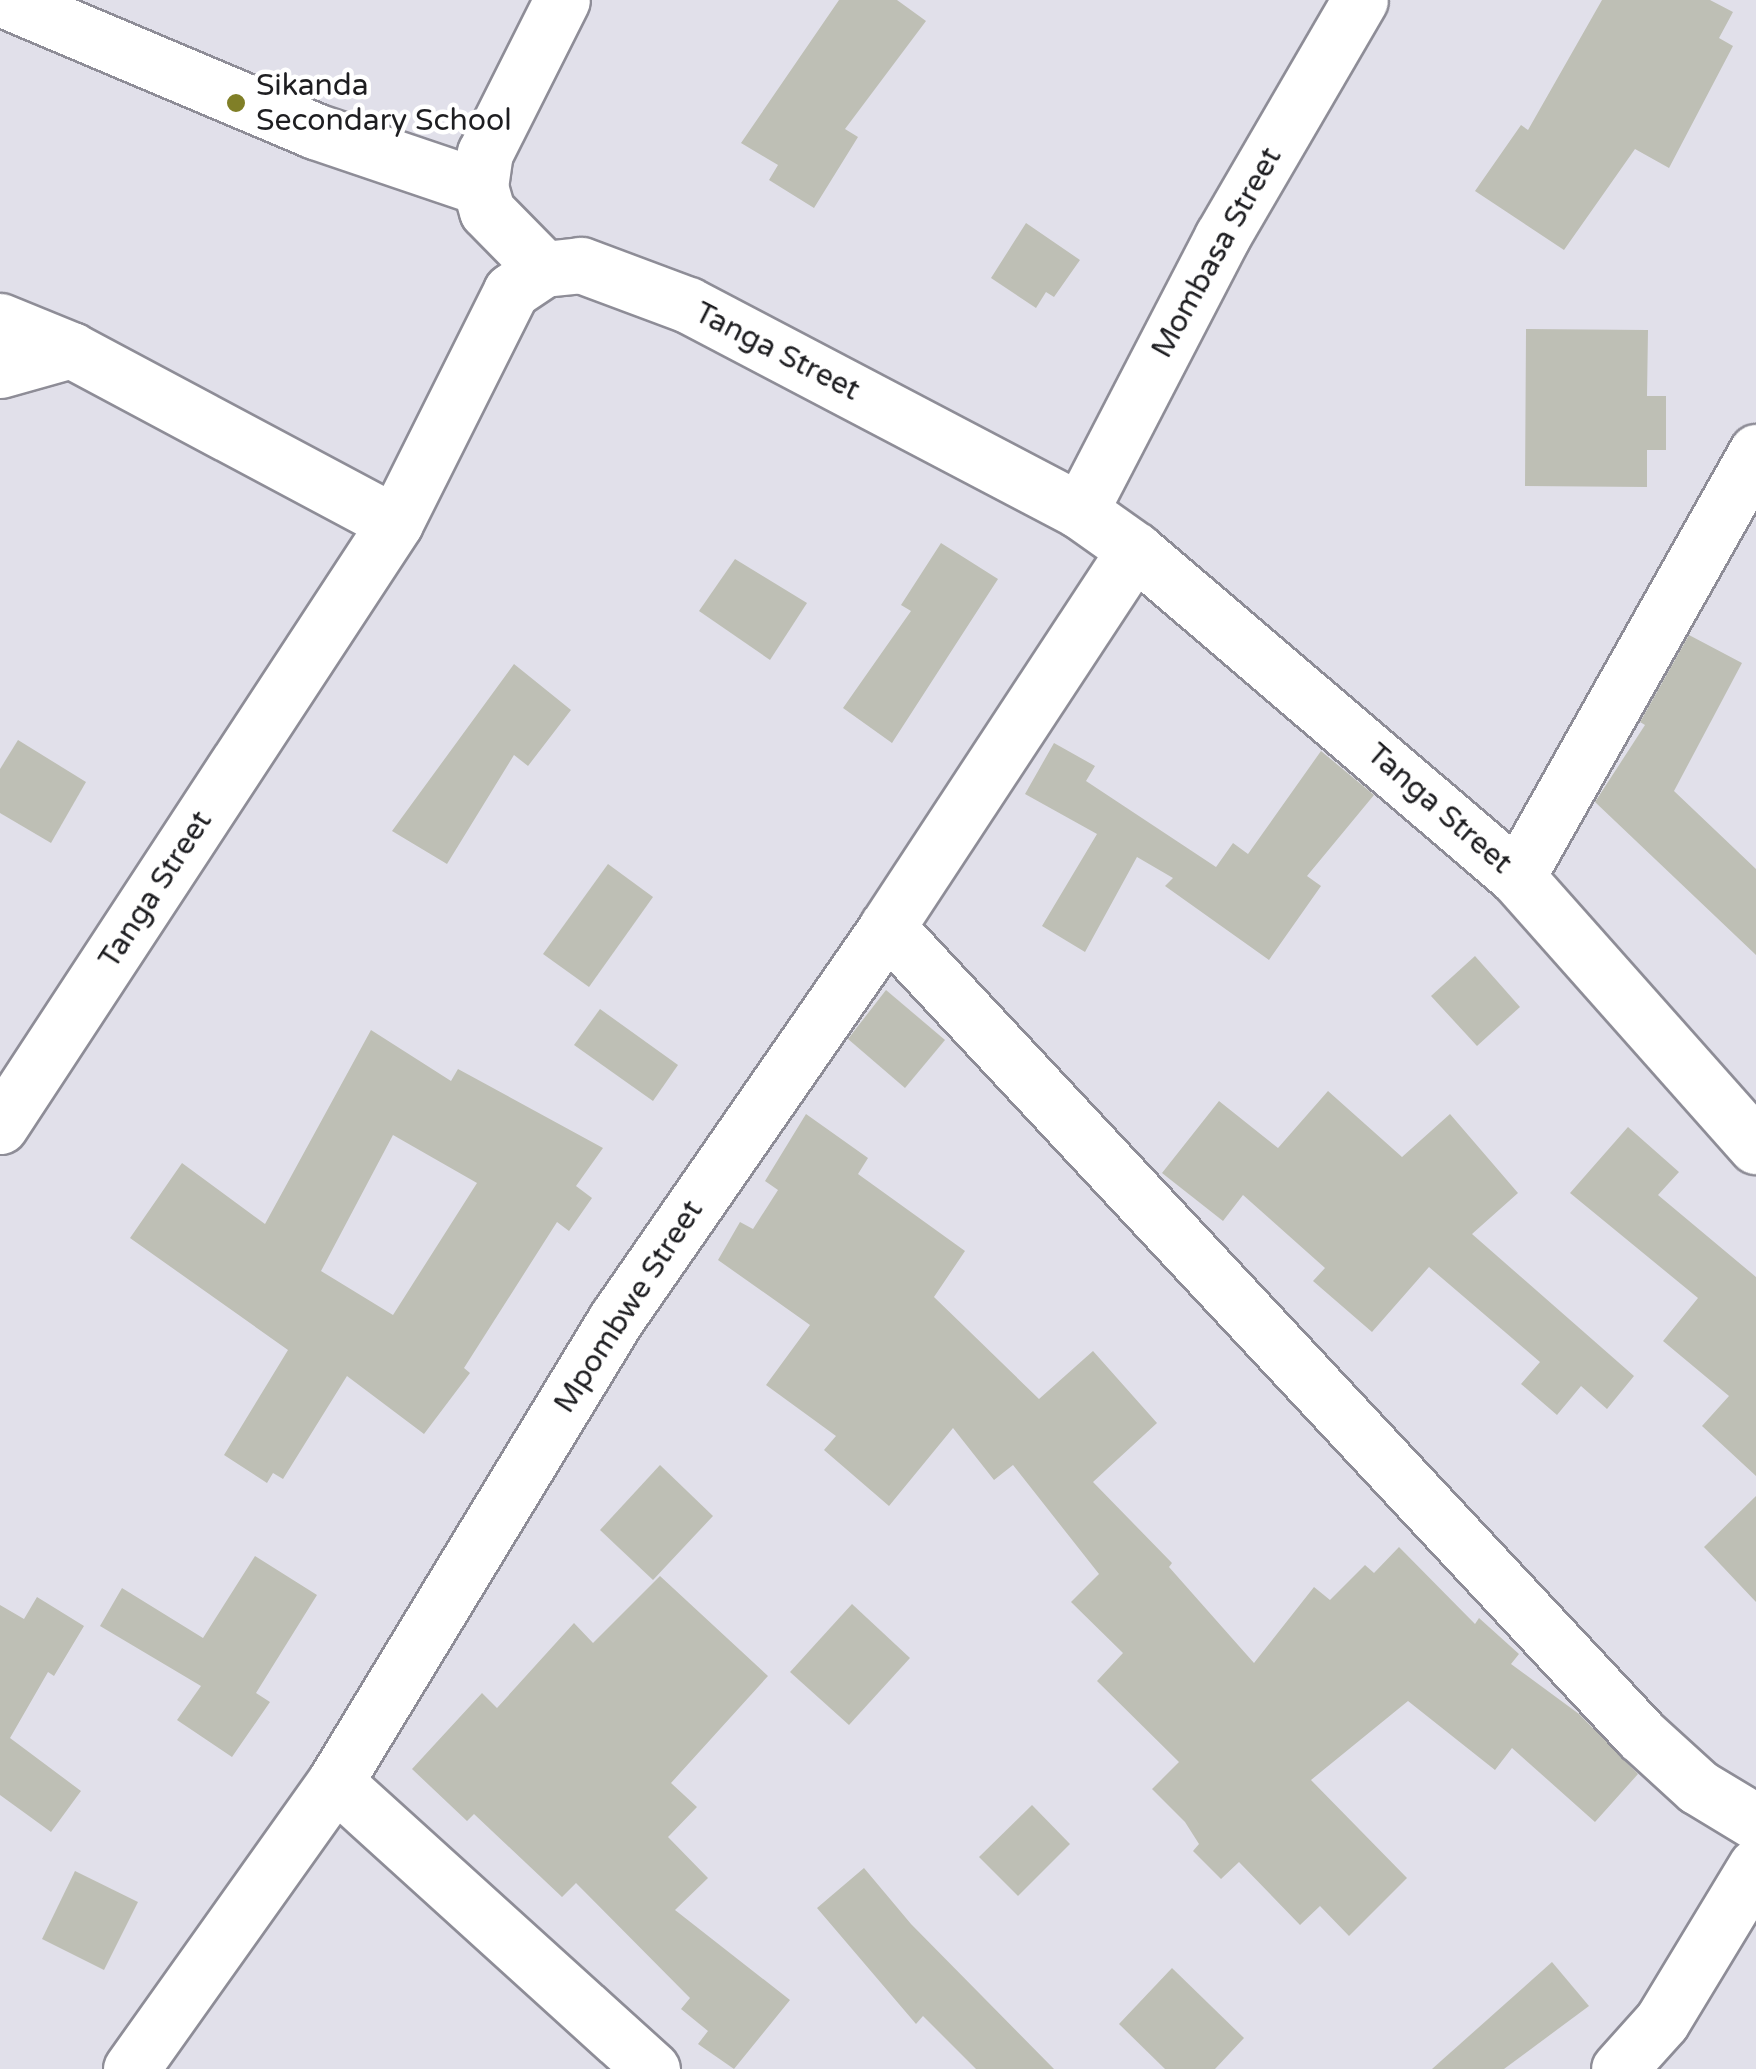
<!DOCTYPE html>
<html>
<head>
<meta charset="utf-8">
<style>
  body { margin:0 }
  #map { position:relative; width:1756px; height:2069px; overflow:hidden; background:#e1e0ea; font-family:"Varela Round",sans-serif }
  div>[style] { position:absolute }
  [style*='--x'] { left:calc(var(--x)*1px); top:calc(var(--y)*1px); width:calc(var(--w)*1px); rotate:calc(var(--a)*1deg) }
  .building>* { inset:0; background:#bebfb5 }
  .roads { filter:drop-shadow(2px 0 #8e8d97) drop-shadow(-2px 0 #8e8d97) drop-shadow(0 2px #8e8d97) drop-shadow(0 -2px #8e8d97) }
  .minor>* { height:55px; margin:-27.5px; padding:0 27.5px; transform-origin:27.5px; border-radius:27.5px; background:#fff }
  .dots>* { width:28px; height:28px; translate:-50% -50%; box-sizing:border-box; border:5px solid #fff; border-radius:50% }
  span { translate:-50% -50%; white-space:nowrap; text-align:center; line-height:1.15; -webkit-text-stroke:9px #fff; paint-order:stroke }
  .poi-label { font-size:30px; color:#1e1e21 }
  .left { translate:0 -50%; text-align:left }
  .street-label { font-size:30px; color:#1e1e21 }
</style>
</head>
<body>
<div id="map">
  <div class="building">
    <i style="clip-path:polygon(839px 0,897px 0,926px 21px,845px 129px,858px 137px,814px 208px,769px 180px,778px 165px,741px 143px)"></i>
    <i style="clip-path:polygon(1602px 0,1710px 0,1733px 12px,1719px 38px,1733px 46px,1669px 168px,1635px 149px,1564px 250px,1475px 191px,1521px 125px,1528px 130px)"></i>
    <i style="clip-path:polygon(1026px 223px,1080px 260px,1054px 297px,1046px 292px,1036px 308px,991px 278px)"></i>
    <i style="clip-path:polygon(1526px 329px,1648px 330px,1647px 396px,1666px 396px,1666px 450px,1647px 450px,1647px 487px,1525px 486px)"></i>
    <i style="clip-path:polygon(941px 543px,998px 579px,892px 743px,843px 708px,911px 611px,901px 605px)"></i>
    <i style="clip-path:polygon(735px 559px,807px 603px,770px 660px,699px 611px)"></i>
    <i style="clip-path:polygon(1689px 635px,1742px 663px,1674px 791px,1756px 869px,1756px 955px,1595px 802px,1645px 725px,1640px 722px)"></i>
    <i style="clip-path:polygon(514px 664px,571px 710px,528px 766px,514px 755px,447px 864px,392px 831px)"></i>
    <i style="clip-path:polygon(18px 740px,86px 782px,51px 843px,0 813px,0 769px)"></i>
    <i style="clip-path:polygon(1054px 743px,1095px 766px,1086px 781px,1216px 867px,1233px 843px,1248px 854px,1321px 751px,1374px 795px,1307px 876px,1321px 886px,1269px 960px,1165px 886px,1173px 878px,1137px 857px,1085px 952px,1042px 926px,1097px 834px,1025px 794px)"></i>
    <i style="clip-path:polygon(608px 864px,653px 897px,589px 987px,543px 954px)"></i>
    <i style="clip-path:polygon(1475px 956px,1520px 1007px,1477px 1046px,1431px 996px)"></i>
    <i style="clip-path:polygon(886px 990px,945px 1040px,905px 1088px,848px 1039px)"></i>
    <i style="clip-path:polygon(600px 1009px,678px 1065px,653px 1101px,574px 1045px)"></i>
    <i style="clip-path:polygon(evenodd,371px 1030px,451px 1081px,458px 1069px,603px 1148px,576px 1186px,592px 1198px,569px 1231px,557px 1222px,464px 1368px,470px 1373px,424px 1434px,347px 1376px,283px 1479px,273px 1473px,267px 1483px,224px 1455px,288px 1350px,130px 1238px,182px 1163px,265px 1224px,371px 1030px,393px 1135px,477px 1183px,393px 1315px,321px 1271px,393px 1135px)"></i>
    <i style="clip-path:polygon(1328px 1091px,1402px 1157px,1450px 1114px,1518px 1193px,1472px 1234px,1634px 1376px,1607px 1409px,1581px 1386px,1557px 1415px,1521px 1384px,1540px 1362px,1429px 1267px,1372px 1332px,1313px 1281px,1325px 1268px,1243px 1195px,1223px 1221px,1162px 1173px,1219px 1101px,1278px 1148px)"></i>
    <i style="clip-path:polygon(806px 1114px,868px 1158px,858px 1174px,965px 1251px,934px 1297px,1039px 1399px,1093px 1351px,1157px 1423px,1093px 1482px,1172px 1563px,1169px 1567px,1254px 1663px,1314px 1587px,1330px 1600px,1365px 1565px,1374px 1573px,1399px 1547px,1475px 1624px,1479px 1618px,1519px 1654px,1511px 1664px,1579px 1714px,1638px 1774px,1595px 1822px,1512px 1748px,1495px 1770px,1408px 1701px,1311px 1780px,1407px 1878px,1349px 1936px,1320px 1906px,1300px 1925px,1239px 1862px,1221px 1879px,1193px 1851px,1199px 1844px,1185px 1822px,1152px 1789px,1179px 1762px,1097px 1681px,1123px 1653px,1071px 1602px,1099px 1574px,1013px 1465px,994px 1480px,953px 1428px,889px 1506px,824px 1450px,836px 1436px,766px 1385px,810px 1325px,718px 1260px,740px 1222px,753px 1229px,778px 1190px,765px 1181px)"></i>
    <i style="clip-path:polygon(1628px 1127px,1679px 1172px,1658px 1195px,1756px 1277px,1756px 1476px,1702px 1426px,1729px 1396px,1663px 1341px,1698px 1298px,1570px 1193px)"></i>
    <i style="clip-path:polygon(660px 1465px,713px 1516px,653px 1580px,600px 1530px)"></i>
    <i style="clip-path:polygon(1756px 1496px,1756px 1602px,1704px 1547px)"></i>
    <i style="clip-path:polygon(255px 1556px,317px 1595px,256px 1693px,270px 1702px,232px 1757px,177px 1720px,201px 1686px,100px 1626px,122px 1588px,203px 1638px)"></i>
    <i style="clip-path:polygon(660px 1576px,768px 1676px,671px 1783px,697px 1807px,668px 1837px,708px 1878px,675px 1910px,790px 2000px,734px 2069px,698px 2044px,708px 2031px,681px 2009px,690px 1998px,576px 1883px,562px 1897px,474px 1814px,467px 1821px,412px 1769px,482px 1693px,497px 1708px,574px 1623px,593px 1643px)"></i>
    <i style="clip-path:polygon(37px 1597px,84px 1626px,54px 1676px,48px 1672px,10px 1738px,81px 1791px,51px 1832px,0 1795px,0 1605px,24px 1619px)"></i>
    <i style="clip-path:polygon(852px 1604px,910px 1658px,849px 1725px,790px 1672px)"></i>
    <i style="clip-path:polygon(1032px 1805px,1070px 1844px,1018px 1896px,979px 1857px)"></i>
    <i style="clip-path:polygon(864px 1868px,911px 1924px,1054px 2069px,976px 2069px,923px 2016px,916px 2024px,817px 1908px)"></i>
    <i style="clip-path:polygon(75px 1871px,138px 1902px,104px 1970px,42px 1939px)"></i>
    <i style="clip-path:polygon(1552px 1962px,1589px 2006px,1504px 2069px,1432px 2069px)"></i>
    <i style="clip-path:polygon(1172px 1968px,1244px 2038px,1215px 2069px,1165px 2069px,1119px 2024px)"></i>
  </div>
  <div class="roads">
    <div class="minor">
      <i style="--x:5;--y:0;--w:337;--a:22.9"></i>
      <i style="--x:315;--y:131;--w:174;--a:18.7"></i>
      <i style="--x:544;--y:269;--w:81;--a:-134.5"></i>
      <i style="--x:487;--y:211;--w:25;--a:-106"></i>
      <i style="--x:480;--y:187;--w:34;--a:-82"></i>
      <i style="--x:485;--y:153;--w:171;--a:-63.3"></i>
      <i style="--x:0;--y:321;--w:77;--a:22.2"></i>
      <i style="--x:71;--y:350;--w:367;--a:28.1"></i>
      <i style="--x:0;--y:370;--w:74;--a:-15.7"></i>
      <i style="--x:1080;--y:511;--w:309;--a:-62.6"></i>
      <i style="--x:1222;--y:237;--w:274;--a:-59.8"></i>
      <i style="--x:1517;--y:877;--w:488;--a:-60.6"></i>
      <i style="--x:887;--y:927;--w:1105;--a:46.98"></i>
      <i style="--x:1641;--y:1735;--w:77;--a:42.4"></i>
      <i style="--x:1698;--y:1787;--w:68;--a:31.1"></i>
      <i style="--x:0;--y:1126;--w:721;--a:-56.77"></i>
      <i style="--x:395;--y:523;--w:259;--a:-63.4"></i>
      <i style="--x:511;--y:291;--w:40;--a:-34"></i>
      <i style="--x:544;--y:269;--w:37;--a:-6"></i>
      <i style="--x:581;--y:265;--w:114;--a:20.5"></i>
      <i style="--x:688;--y:305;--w:443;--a:27.7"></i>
      <i style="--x:1080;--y:511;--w:67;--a:35.3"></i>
      <i style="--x:1135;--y:550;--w:503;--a:40.56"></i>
      <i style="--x:1517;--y:877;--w:360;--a:48.4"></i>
      <i style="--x:335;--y:1782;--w:428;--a:42.2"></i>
      <i style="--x:131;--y:2069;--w:352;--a:-54.6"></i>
      <i style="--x:335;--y:1782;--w:542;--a:-58.75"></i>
      <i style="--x:616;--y:1319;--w:477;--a:-55.3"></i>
      <i style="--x:887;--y:927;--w:451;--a:-56.7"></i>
      <i style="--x:1619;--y:2069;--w:64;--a:-48.1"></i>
      <i style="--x:1662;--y:2021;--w:181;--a:-58.8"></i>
    </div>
  </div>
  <div class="dots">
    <i style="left:236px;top:103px;background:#807f27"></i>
  </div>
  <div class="poi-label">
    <span class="left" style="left:256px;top:103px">Sikanda<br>Secondary School</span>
  </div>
  <div class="street-label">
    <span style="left:1217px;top:253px;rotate:-61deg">Mombasa Street</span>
    <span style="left:777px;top:352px;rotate:27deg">Tanga Street</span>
    <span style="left:1439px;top:809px;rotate:41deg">Tanga Street</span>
    <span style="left:156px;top:890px;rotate:-57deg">Tanga Street</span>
    <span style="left:629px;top:1307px;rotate:-57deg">Mpombwe Street</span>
  </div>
</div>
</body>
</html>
